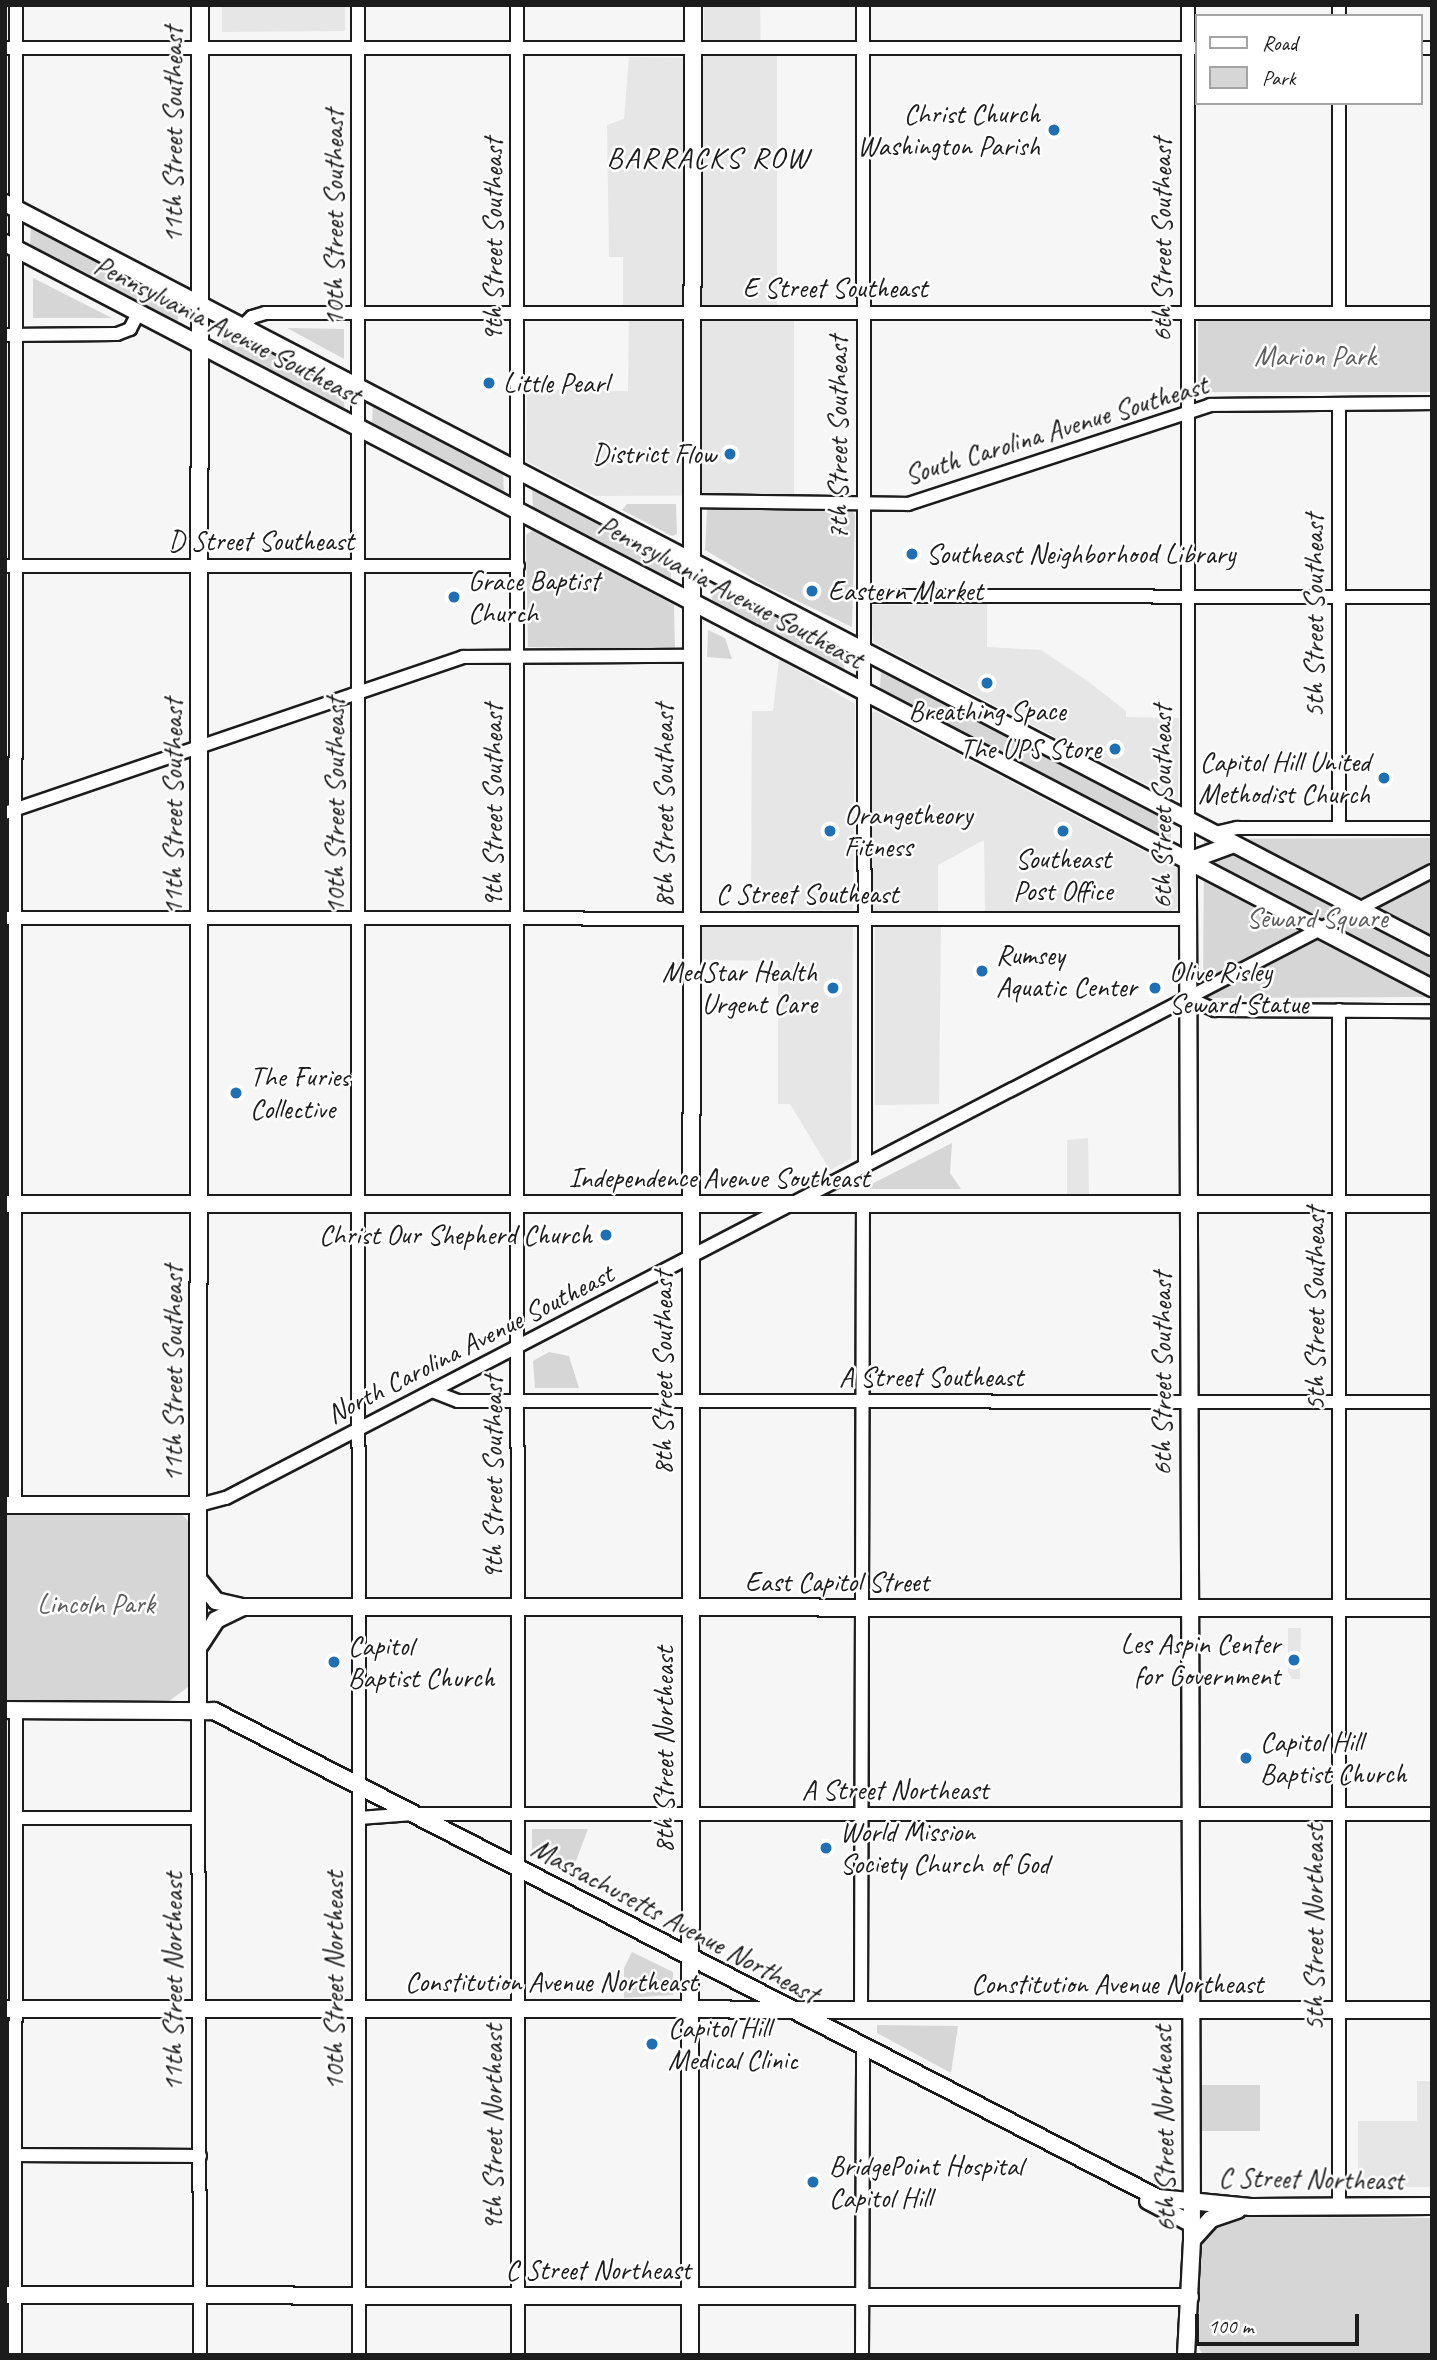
<!DOCTYPE html>
<html>
<head>
<meta charset="utf-8">
<style>
  body { margin:0 }
  #map { position:relative; width:1437px; height:2360px; overflow:hidden; background:#f6f6f6; font-family:Caveat,sans-serif }
  div>[style] { position:absolute }
  [style*='--x'] { left:calc(var(--x)*1px); top:calc(var(--y)*1px); width:calc(var(--w)*1px); rotate:calc(var(--a)*1deg) }
  .built>* { inset:0; background:#e6e6e6 }
  .green>* { inset:0; background:#d6d6d6 }
  .roads { filter:drop-shadow(2px 0 #1c1c1c) drop-shadow(-2px 0 #1c1c1c) drop-shadow(0 2px #1c1c1c) drop-shadow(0 -2px #1c1c1c) }
  .minor>* { height:12px; margin:-6px; padding:0 6px; transform-origin:6px; border-radius:6px; background:#fff }
  .major>* { height:16px; margin:-8px; padding:0 8px; transform-origin:8px; border-radius:8px; background:#fff }
  .dots>* { width:19px; height:19px; translate:-50% -50%; box-sizing:border-box; border:4px solid #fff; border-radius:50% }
  span { translate:-50% -50%; white-space:nowrap; text-align:center; line-height:1.15; -webkit-text-stroke:5px #fff; paint-order:stroke }
  .poi-label { font-size:28px; color:#1c1c1c }
  .right { translate:-100% -50%; text-align:right }
  .left { translate:0 -50%; text-align:left }
  .street-label { font-size:28px; color:#1c1c1c }
  .park-label { font-size:28px; color:#5d5d5d }
  .neighbourhood-label { font-size:30px; color:#1c1c1c; letter-spacing:2px }
  .frame { position:absolute; inset:0; border:7px solid #1c1c1c; pointer-events:none }
  .legend { position:absolute; left:1195px; top:14px; width:228px; height:91px; box-sizing:border-box; background:#fff; border:2px solid #a4a4a4; margin:0; padding:9px 12px; list-style:none; font-size:21px; color:#1c1c1c }
  .legend li { display:flex; align-items:center; gap:14px; height:35px }
  .legend b { width:35px; border:2px solid #a4a4a4 }
  .scale { position:absolute; left:1195px; top:2314px; width:164px; height:32px; box-sizing:border-box; border:4px solid #1c1c1c; border-top:0; padding-left:9px; font-size:21px; line-height:24px; white-space:nowrap; color:#1c1c1c; -webkit-text-stroke:5px #fff; paint-order:stroke }
</style>
</head>
<body>
<div id="map">
  <div class="built">
    <i style="clip-path:polygon(222px 5px,345px 5px,345px 31px,222px 32px)"></i>
    <i style="clip-path:polygon(704px 5px,760px 5px,761px 55px,777px 55px,777px 321px,794px 321px,794px 495px,594px 496px,526px 461px,527px 389px,628px 391px,629px 308px,623px 307px,623px 257px,609px 257px,607px 125px,624px 119px,629px 57px,704px 58px)"></i>
    <i style="clip-path:polygon(987px 604px,987px 647px,1041px 650px,1089px 682px,1126px 711px,1126px 717px,1179px 718px,1178px 801px,873px 642px,871px 605px)"></i>
    <i style="clip-path:polygon(779px 659px,855px 704px,853px 910px,751px 910px,752px 711px,773px 711px)"></i>
    <i style="clip-path:polygon(875px 711px,1178px 869px,1180px 907px,1167px 913px,985px 912px,984px 840px,938px 865px,938px 912px,870px 912px,871px 714px)"></i>
    <i style="clip-path:polygon(875px 926px,941px 927px,939px 1104px,875px 1105px)"></i>
    <i style="clip-path:polygon(698px 927px,853px 927px,851px 1159px,830px 1170px,790px 1104px,778px 1104px,778px 961px,699px 960px)"></i>
    <i style="clip-path:polygon(1088px 1138px,1089px 1195px,1067px 1196px,1067px 1140px)"></i>
    <i style="clip-path:polygon(1288px 1628px,1301px 1628px,1300px 1679px,1292px 1679px,1288px 1672px)"></i>
    <i style="clip-path:polygon(1417px 2081px,1432px 2081px,1432px 2187px,1358px 2187px,1358px 2121px,1417px 2121px)"></i>
  </div>
  <div class="green">
    <i style="clip-path:polygon(31px 222px,178px 300px,178px 324px,30px 248px)"></i>
    <i style="clip-path:polygon(33px 278px,112px 318px,33px 318px)"></i>
    <i style="clip-path:polygon(1198px 320px,1432px 321px,1432px 392px,1198px 392px)"></i>
    <i style="clip-path:polygon(222px 323px,345px 387px,344px 411px,222px 347px)"></i>
    <i style="clip-path:polygon(287px 328px,344px 329px,344px 359px)"></i>
    <i style="clip-path:polygon(373px 402px,503px 470px,504px 495px,372px 426px)"></i>
    <i style="clip-path:polygon(532px 485px,671px 557px,671px 582px,533px 509px)"></i>
    <i style="clip-path:polygon(627px 504px,676px 504px,677px 534px,672px 536px,622px 510px)"></i>
    <i style="clip-path:polygon(838px 507px,850px 508px,855px 515px,852px 627px,764px 585px,705px 550px,707px 509px)"></i>
    <i style="clip-path:polygon(533px 530px,674px 605px,675px 650px,528px 647px,526px 535px)"></i>
    <i style="clip-path:polygon(713px 579px,845px 648px,844px 672px,712px 603px)"></i>
    <i style="clip-path:polygon(708px 630px,725px 638px,732px 659px,707px 657px)"></i>
    <i style="clip-path:polygon(881px 667px,1171px 818px,1171px 842px,880px 691px)"></i>
    <i style="clip-path:polygon(1204px 835px,1211px 839px,1432px 838px,1432px 997px,1203px 998px)"></i>
    <i style="clip-path:polygon(952px 1143px,950px 1173px,961px 1189px,862px 1189px)"></i>
    <i style="clip-path:polygon(549px 1352px,569px 1356px,579px 1388px,535px 1388px,533px 1361px)"></i>
    <i style="clip-path:polygon(5px 1507px,176px 1507px,188px 1521px,188px 1687px,169px 1701px,5px 1701px)"></i>
    <i style="clip-path:polygon(532px 1829px,588px 1829px,571px 1874px,532px 1853px)"></i>
    <i style="clip-path:polygon(632px 1952px,673px 1972px,673px 1995px,624px 1998px,624px 1968px)"></i>
    <i style="clip-path:polygon(877px 2025px,958px 2026px,951px 2073px,877px 2033px)"></i>
    <i style="clip-path:polygon(1200px 2085px,1260px 2085px,1260px 2131px,1200px 2131px)"></i>
    <i style="clip-path:polygon(1232px 2217px,1432px 2218px,1432px 2355px,1203px 2355px,1199px 2348px,1200px 2252px,1207px 2233px)"></i>
  </div>
  <div class="roads">
    <div class="minor">
      <i style="--x:358;--y:5;--w:2350;--a:89.98"></i>
      <i style="--x:517;--y:5;--w:2350;--a:89.98"></i>
      <i style="--x:863;--y:5;--w:1160;--a:89.9"></i>
      <i style="--x:1339;--y:5;--w:11;--a:90"></i>
      <i style="--x:5;--y:48;--w:1192;--a:0"></i>
      <i style="--x:1421;--y:48;--w:11;--a:0"></i>
      <i style="--x:1339;--y:103;--w:210;--a:90"></i>
      <i style="--x:242;--y:327;--w:14;--a:-45"></i>
      <i style="--x:252;--y:317;--w:14;--a:-17"></i>
      <i style="--x:265;--y:313;--w:1167;--a:0"></i>
      <i style="--x:5;--y:335;--w:112;--a:-0.5"></i>
      <i style="--x:117;--y:334;--w:14;--a:-21"></i>
      <i style="--x:130;--y:329;--w:18;--a:-63"></i>
      <i style="--x:691;--y:501;--w:217;--a:0.8"></i>
      <i style="--x:908;--y:504;--w:318;--a:-18.1"></i>
      <i style="--x:1210;--y:405;--w:222;--a:-0.5"></i>
      <i style="--x:5;--y:566;--w:513;--a:0"></i>
      <i style="--x:863;--y:596;--w:569;--a:0.1"></i>
      <i style="--x:5;--y:813;--w:484;--a:-18.8"></i>
      <i style="--x:463;--y:657;--w:227;--a:-0.3"></i>
      <i style="--x:1339;--y:828;--w:424;--a:-90"></i>
      <i style="--x:1215;--y:833;--w:23;--a:-13"></i>
      <i style="--x:1237;--y:828;--w:195;--a:0"></i>
      <i style="--x:1188;--y:861;--w:856;--a:-90"></i>
      <i style="--x:5;--y:918;--w:1183;--a:0.05"></i>
      <i style="--x:1188;--y:998;--w:30;--a:24"></i>
      <i style="--x:1215;--y:1010;--w:217;--a:0.3"></i>
      <i style="--x:1339;--y:1010;--w:1197;--a:90"></i>
      <i style="--x:432;--y:1391;--w:28;--a:21"></i>
      <i style="--x:458;--y:1401;--w:43;--a:0"></i>
      <i style="--x:501;--y:1401;--w:931;--a:0.06"></i>
      <i style="--x:15;--y:1505;--w:1500;--a:-89.96"></i>
      <i style="--x:199;--y:1505;--w:28;--a:-15"></i>
      <i style="--x:226;--y:1498;--w:1359;--a:-27.47"></i>
      <i style="--x:198;--y:1709;--w:646;--a:89.82"></i>
      <i style="--x:16;--y:1818;--w:182;--a:0"></i>
      <i style="--x:359;--y:1818;--w:54;--a:-4.2"></i>
      <i style="--x:413;--y:1814;--w:1019;--a:0"></i>
      <i style="--x:861;--y:2011;--w:807;--a:-89.86"></i>
      <i style="--x:16;--y:2155;--w:184;--a:0.3"></i>
      <i style="--x:15;--y:2355;--w:645;--a:-89.91"></i>
      <i style="--x:862;--y:2355;--w:306;--a:-89.8"></i>
    </div>
    <div class="major">
      <i style="--x:5;--y:203;--w:1609;--a:27.54"></i>
      <i style="--x:5;--y:243;--w:1610;--a:27.57"></i>
      <i style="--x:1188;--y:861;--w:49;--a:-20.3"></i>
      <i style="--x:5;--y:1204;--w:1427;--a:0"></i>
      <i style="--x:5;--y:1505;--w:194;--a:0"></i>
      <i style="--x:199;--y:1580;--w:27;--a:51"></i>
      <i style="--x:216;--y:1601;--w:28;--a:13"></i>
      <i style="--x:243;--y:1607;--w:1189;--a:0.05"></i>
      <i style="--x:200;--y:1645;--w:30;--a:-57"></i>
      <i style="--x:216;--y:1620;--w:28;--a:-26"></i>
      <i style="--x:198;--y:1709;--w:1704;--a:-89.93"></i>
      <i style="--x:5;--y:1710;--w:209;--a:0.3"></i>
      <i style="--x:214;--y:1711;--w:1062;--a:27.29"></i>
      <i style="--x:1158;--y:2198;--w:93;--a:5.5"></i>
      <i style="--x:1251;--y:2207;--w:181;--a:-0.3"></i>
      <i style="--x:5;--y:2009;--w:1427;--a:0.04"></i>
      <i style="--x:1148;--y:2201;--w:47;--a:27.6"></i>
      <i style="--x:1192;--y:2240;--w:28;--a:-48"></i>
      <i style="--x:1211;--y:2219;--w:28;--a:-19"></i>
      <i style="--x:5;--y:2295;--w:1185;--a:0.1"></i>
      <i style="--x:690;--y:2355;--w:2350;--a:-89.93"></i>
      <i style="--x:1186;--y:2355;--w:115;--a:-87"></i>
      <i style="--x:1192;--y:2240;--w:1379;--a:-90.17"></i>
    </div>
  </div>
  <div class="dots">
    <i style="left:1054px;top:130px;background:#1f6fb2"></i>
    <i style="left:489px;top:383px;background:#1f6fb2"></i>
    <i style="left:730px;top:454px;background:#1f6fb2"></i>
    <i style="left:912px;top:554px;background:#1f6fb2"></i>
    <i style="left:812px;top:591px;background:#1f6fb2"></i>
    <i style="left:454px;top:597px;background:#1f6fb2"></i>
    <i style="left:987px;top:683px;background:#1f6fb2"></i>
    <i style="left:1115px;top:749px;background:#1f6fb2"></i>
    <i style="left:1384px;top:778px;background:#1f6fb2"></i>
    <i style="left:830px;top:831px;background:#1f6fb2"></i>
    <i style="left:1063px;top:831px;background:#1f6fb2"></i>
    <i style="left:982px;top:971px;background:#1f6fb2"></i>
    <i style="left:833px;top:988px;background:#1f6fb2"></i>
    <i style="left:1155px;top:988px;background:#1f6fb2"></i>
    <i style="left:236px;top:1093px;background:#1f6fb2"></i>
    <i style="left:606px;top:1235px;background:#1f6fb2"></i>
    <i style="left:1294px;top:1660px;background:#1f6fb2"></i>
    <i style="left:334px;top:1662px;background:#1f6fb2"></i>
    <i style="left:1246px;top:1758px;background:#1f6fb2"></i>
    <i style="left:826px;top:1848px;background:#1f6fb2"></i>
    <i style="left:652px;top:2044px;background:#1f6fb2"></i>
    <i style="left:813px;top:2182px;background:#1f6fb2"></i>
  </div>
  <div class="poi-label">
    <span class="right" style="left:1040px;top:130px">Christ Church<br>Washington Parish</span>
    <span class="left" style="left:503px;top:383px">Little Pearl</span>
    <span class="right" style="left:716px;top:454px">District Flow</span>
    <span class="left" style="left:926px;top:554px">Southeast Neighborhood Library</span>
    <span class="left" style="left:468px;top:597px">Grace Baptist<br>Church</span>
    <span class="left" style="left:828px;top:591px">Eastern Market</span>
    <span style="left:987px;top:711px">Breathing Space</span>
    <span class="right" style="left:1101px;top:749px">The UPS Store</span>
    <span class="right" style="left:1370px;top:778px">Capitol Hill United<br>Methodist Church</span>
    <span class="left" style="left:844px;top:831px">Orangetheory<br>Fitness</span>
    <span style="left:1063px;top:875px">Southeast<br>Post Office</span>
    <span class="left" style="left:996px;top:971px">Rumsey<br>Aquatic Center</span>
    <span class="right" style="left:817px;top:988px">MedStar Health<br>Urgent Care</span>
    <span class="left" style="left:1169px;top:988px">Olive Risley<br>Seward Statue</span>
    <span class="left" style="left:250px;top:1093px">The Furies<br>Collective</span>
    <span class="right" style="left:592px;top:1235px">Christ Our Shepherd Church</span>
    <span class="right" style="left:1280px;top:1660px">Les Aspin Center<br>for Government</span>
    <span class="left" style="left:348px;top:1662px">Capitol<br>Baptist Church</span>
    <span class="left" style="left:1260px;top:1758px">Capitol Hill<br>Baptist Church</span>
    <span class="left" style="left:840px;top:1848px">World Mission<br>Society Church of God</span>
    <span class="left" style="left:668px;top:2044px">Capitol Hill<br>Medical Clinic</span>
    <span class="left" style="left:829px;top:2182px">BridgePoint Hospital<br>Capitol Hill</span>
  </div>
  <div class="street-label">
    <span style="left:173px;top:135px;rotate:-90deg">11th Street Southeast</span>
    <span style="left:334px;top:218px;rotate:-90deg">10th Street Southeast</span>
    <span style="left:493px;top:240px;rotate:-90deg">9th Street Southeast</span>
    <span style="left:1162px;top:240px;rotate:-90deg">6th Street Southeast</span>
    <span style="left:835px;top:288px">E Street Southeast</span>
    <span style="left:228px;top:330px;rotate:27deg">Pennsylvania Avenue Southeast</span>
    <span style="left:1056px;top:430px;rotate:-17deg">South Carolina Avenue Southeast</span>
    <span style="left:838px;top:438px;rotate:-90deg">7th Street Southeast</span>
    <span style="left:261px;top:541px">D Street Southeast</span>
    <span style="left:731px;top:592px;rotate:28deg">Pennsylvania Avenue Southeast</span>
    <span style="left:1314px;top:616px;rotate:-90deg">5th Street Southeast</span>
    <span style="left:335px;top:806px;rotate:-90deg">10th Street Southeast</span>
    <span style="left:493px;top:806px;rotate:-90deg">9th Street Southeast</span>
    <span style="left:664px;top:806px;rotate:-90deg">8th Street Southeast</span>
    <span style="left:173px;top:807px;rotate:-90deg">11th Street Southeast</span>
    <span style="left:1162px;top:807px;rotate:-90deg">6th Street Southeast</span>
    <span style="left:807px;top:894px">C Street Southeast</span>
    <span style="left:719px;top:1178px">Independence Avenue Southeast</span>
    <span style="left:1315px;top:1309px;rotate:-90deg">5th Street Southeast</span>
    <span style="left:470px;top:1344px;rotate:-27deg">North Carolina Avenue Southeast</span>
    <span style="left:663px;top:1373px;rotate:-90deg">8th Street Southeast</span>
    <span style="left:173px;top:1374px;rotate:-90deg">11th Street Southeast</span>
    <span style="left:1162px;top:1374px;rotate:-90deg">6th Street Southeast</span>
    <span style="left:931px;top:1377px">A Street Southeast</span>
    <span style="left:493px;top:1478px;rotate:-90deg">9th Street Southeast</span>
    <span style="left:837px;top:1582px">East Capitol Street</span>
    <span style="left:664px;top:1750px;rotate:-90deg">8th Street Northeast</span>
    <span style="left:895px;top:1790px">A Street Northeast</span>
    <span style="left:675px;top:1921px;rotate:28deg">Massachusetts Avenue Northeast</span>
    <span style="left:1314px;top:1928px;rotate:-90deg">5th Street Northeast</span>
    <span style="left:334px;top:1981px;rotate:-90deg">10th Street Northeast</span>
    <span style="left:173px;top:1982px;rotate:-90deg">11th Street Northeast</span>
    <span style="left:551px;top:1982px">Constitution Avenue Northeast</span>
    <span style="left:1117px;top:1984px">Constitution Avenue Northeast</span>
    <span style="left:493px;top:2128px;rotate:-90deg">9th Street Northeast</span>
    <span style="left:1164px;top:2129px;rotate:-91deg">6th Street Northeast</span>
    <span style="left:1311px;top:2179px;rotate:1deg">C Street Northeast</span>
    <span style="left:598px;top:2270px">C Street Northeast</span>
  </div>
  <div class="park-label">
    <span style="left:1315px;top:356px">Marion Park</span>
    <span style="left:1317px;top:918px">Seward Square</span>
    <span style="left:96px;top:1604px">Lincoln Park</span>
  </div>
  <div class="neighbourhood-label">
    <span style="left:708px;top:157px">BARRACKS ROW</span>
  </div>
  <div class="frame"></div>
  <ul class="legend">
  <li><b style="height:9px;background:#fff"></b>Road</li>
  <li><b style="height:19px;background:#d6d6d6"></b>Park</li>
  </ul>
  <div class="scale">100 m</div>
</div>
</body>
</html>
